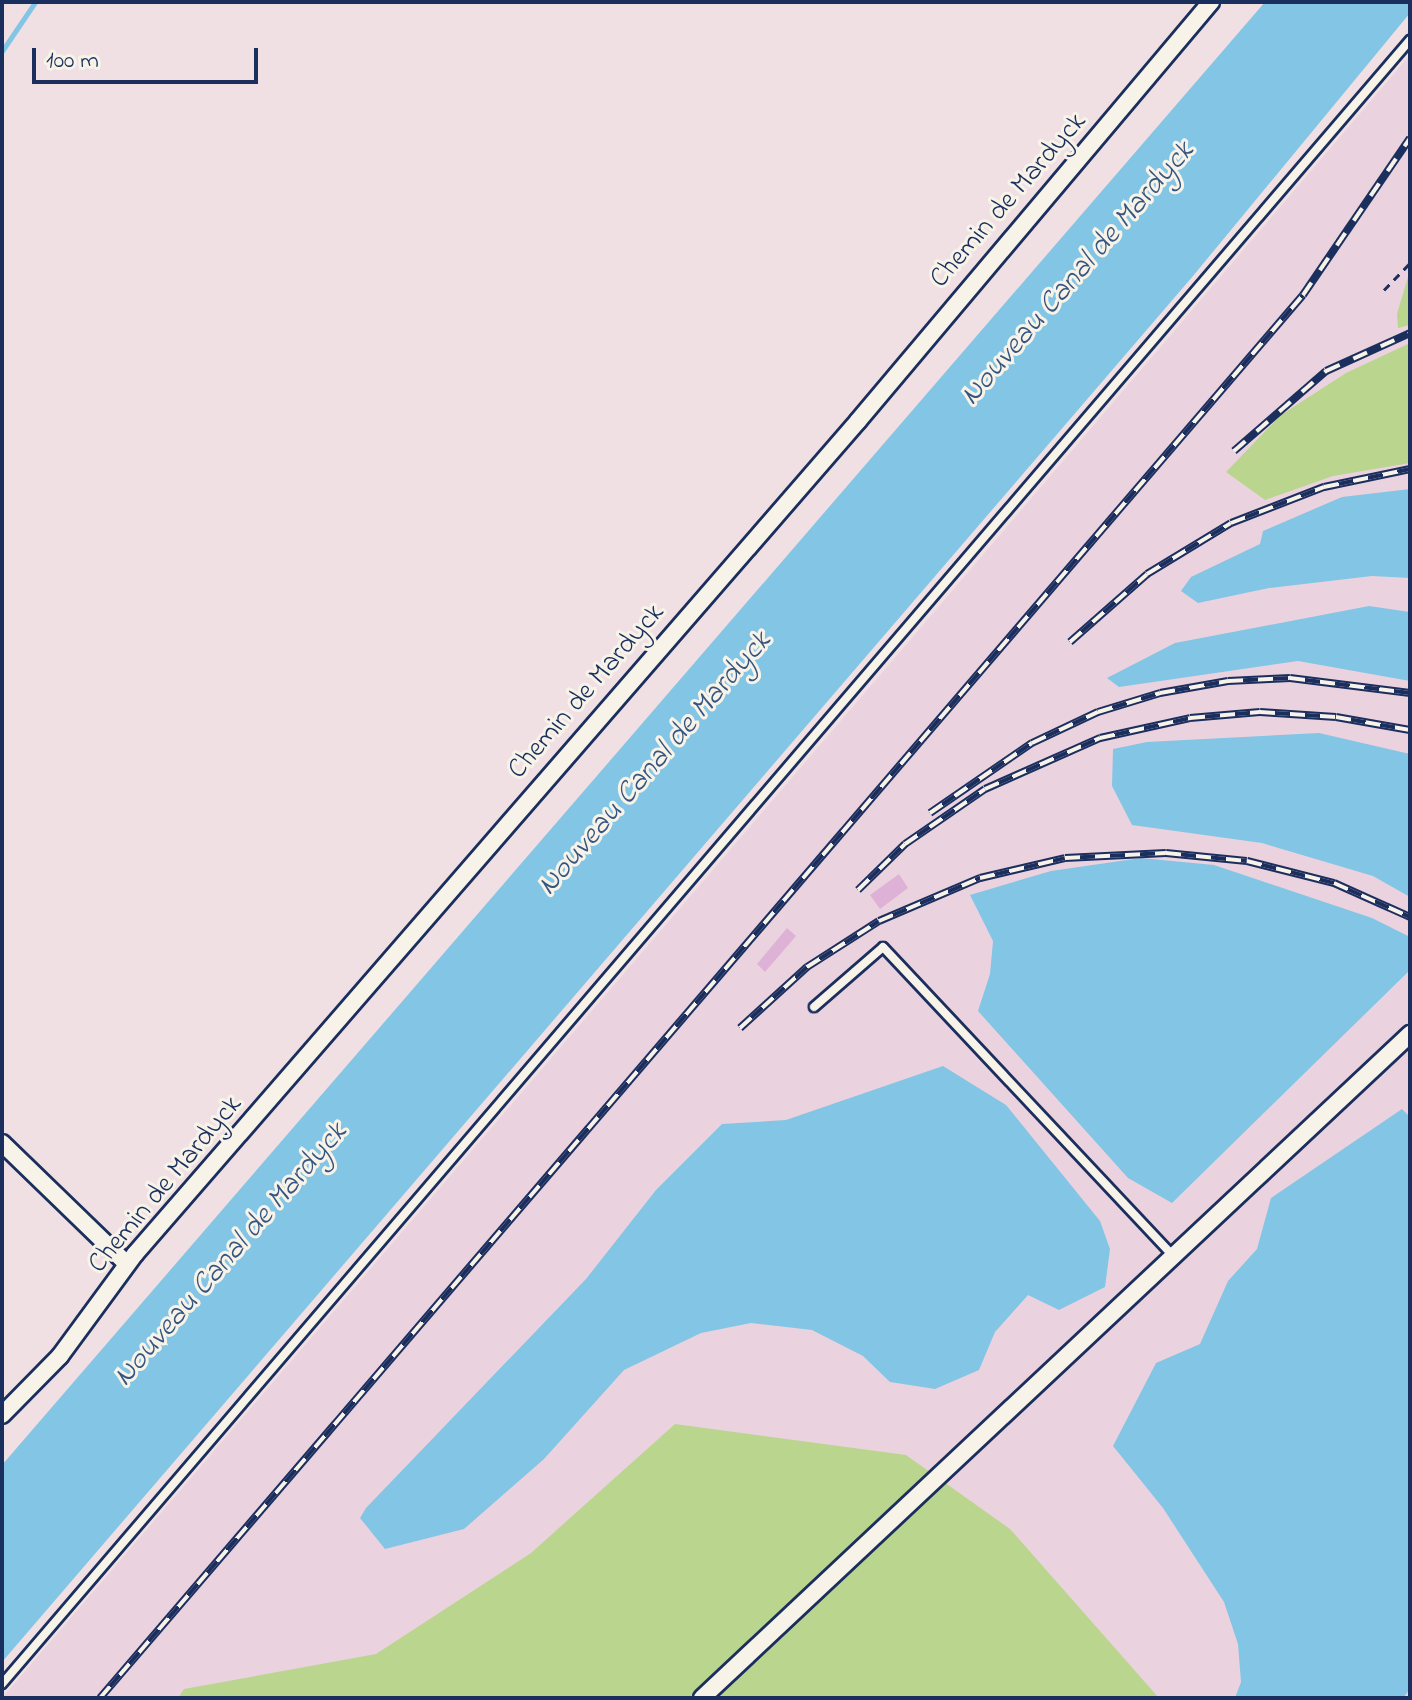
<!DOCTYPE html>
<html>
<head>
<meta charset="utf-8">
<style>
  body { margin:0 }
  #map { position:relative; width:1412px; height:1700px; overflow:hidden; background:#f0e0e3; font-family:"Indie Flower",sans-serif }
  div>[style] { position:absolute }
  [style*='--x'] { left:calc(var(--x)*1px); top:calc(var(--y)*1px); width:calc(var(--w)*1px); rotate:calc(var(--a)*1deg) }
  .built>* { inset:0; background:#ebd2df }
  .green>* { inset:0; background:#bad68e }
  .water>* { inset:0; background:#83c5e4 }
  .stream>* { height:5px; margin:-2.5px; padding:0 2.5px; transform-origin:2.5px; border-radius:2.5px; background:#83c5e4 }
  .building>* { inset:0; background:#deb2d6 }
  .path>* { height:3px; margin-top:-1.5px; transform-origin:0; background:repeating-linear-gradient(90deg,#1b2f5e 0 8px,transparent 0 14px) }
  .roads { filter:drop-shadow(2px 0 #1b2f5e) drop-shadow(-2px 0 #1b2f5e) drop-shadow(0 2px #1b2f5e) drop-shadow(0 -2px #1b2f5e) }
  .service>* { height:8px; margin:-4px; padding:0 4px; transform-origin:4px; border-radius:4px; background:#f7f3e8 }
  .minor>* { height:16px; margin:-8px; padding:0 8px; transform-origin:8px; border-radius:8px; background:#f7f3e8 }
  .rail>* { height:8px; margin-top:-4px; transform-origin:0; background:repeating-linear-gradient(90deg,#f7f3e8 0 15px,#1b2f5e 0 30px); box-sizing:border-box; border-block:2px solid #1b2f5e }
  span { translate:-50% -50%; white-space:nowrap; text-align:center; line-height:1.15; -webkit-text-stroke:6px #f7f3e8; paint-order:stroke }
  .street-label { font-size:28px; color:#1b2f5e }
  .water-label { font-size:30px; color:#355480; font-style:italic }
  .frame { position:absolute; inset:0; border:4px solid #1b2f5e; pointer-events:none }
  .scale { position:absolute; left:32px; top:48px; width:226px; height:36px; box-sizing:border-box; border:4px solid #1b2f5e; border-top:0; padding-left:10px; font-size:24px; line-height:28px; white-space:nowrap; color:#1b2f5e; -webkit-text-stroke:6px #f7f3e8; paint-order:stroke }
</style>
</head>
<body>
<div id="map">
  <div class="built">
    <i style="clip-path:polygon(1410px 55px,1410px 1698px,2px 1698px,917px 632px)"></i>
  </div>
  <div class="green">
    <i style="clip-path:polygon(1410px 270px,1410px 325px,1398px 328px,1397px 314px)"></i>
    <i style="clip-path:polygon(1410px 343px,1410px 463px,1333px 476px,1265px 500px,1226px 472px,1281px 415px,1346px 373px)"></i>
    <i style="clip-path:polygon(675px 1424px,906px 1455px,1010px 1529px,1159px 1698px,178px 1698px,184px 1689px,376px 1654px,531px 1553px)"></i>
  </div>
  <div class="water">
    <i style="clip-path:polygon(1265px 2px,1410px 2px,1410px 13px,1193px 276px,2px 1662px,2px 1465px)"></i>
    <i style="clip-path:polygon(1410px 489px,1410px 578px,1372px 576px,1269px 588px,1198px 603px,1181px 591px,1191px 577px,1260px 544px,1263px 531px,1342px 497px)"></i>
    <i style="clip-path:polygon(1369px 606px,1410px 612px,1410px 681px,1298px 661px,1119px 687px,1107px 678px,1175px 643px)"></i>
    <i style="clip-path:polygon(1319px 733px,1410px 754px,1410px 897px,1373px 876px,1262px 843px,1132px 825px,1112px 786px,1113px 749px,1147px 742px)"></i>
    <i style="clip-path:polygon(1141px 858px,1214px 865px,1372px 918px,1410px 937px,1410px 970px,1172px 1203px,1128px 1178px,978px 1011px,990px 974px,993px 941px,970px 895px,1051px 871px)"></i>
    <i style="clip-path:polygon(943px 1066px,1006px 1105px,1100px 1221px,1110px 1249px,1105px 1287px,1059px 1310px,1028px 1295px,995px 1332px,979px 1370px,935px 1389px,890px 1382px,863px 1356px,812px 1330px,751px 1323px,701px 1333px,624px 1370px,544px 1459px,464px 1529px,385px 1549px,360px 1518px,366px 1508px,586px 1279px,656px 1190px,722px 1124px,786px 1120px)"></i>
    <i style="clip-path:polygon(1402px 1109px,1410px 1117px,1410px 1689px,1403px 1698px,1235px 1698px,1241px 1682px,1238px 1644px,1224px 1602px,1163px 1508px,1113px 1446px,1156px 1363px,1200px 1344px,1228px 1281px,1257px 1249px,1271px 1198px)"></i>
  </div>
  <div class="stream">
    <i style="--x:2;--y:51;--w:59;--a:-56"></i>
  </div>
  <div class="building">
    <i style="clip-path:polygon(899px 874px,908px 888px,880px 909px,870px 895px)"></i>
    <i style="clip-path:polygon(787px 928px,796px 936px,765px 972px,757px 964px)"></i>
  </div>
  <div class="path">
    <i style="--x:1384;--y:290;--w:37;--a:-46"></i>
  </div>
  <div class="roads">
    <div class="service">
      <i style="--x:814;--y:1007;--w:91;--a:-41"></i>
      <i style="--x:883;--y:947;--w:424;--a:46.8"></i>
      <i style="--x:2;--y:1684;--w:2165;--a:-49.42"></i>
    </div>
    <div class="minor">
      <i style="--x:2;--y:1143;--w:174;--a:44.1"></i>
      <i style="--x:2;--y:1415;--w:83;--a:-45.5"></i>
      <i style="--x:60;--y:1356;--w:127;--a:-53.7"></i>
      <i style="--x:135;--y:1254;--w:1103;--a:-49.04"></i>
      <i style="--x:858;--y:421;--w:548;--a:-49.89"></i>
      <i style="--x:702;--y:1698;--w:971;--a:-43.16"></i>
    </div>
  </div>
  <div class="rail">
    <i style="--x:1234;--y:451;--w:122;--a:-41"></i>
    <i style="--x:1326;--y:371;--w:92;--a:-24.3"></i>
    <i style="--x:1070;--y:642;--w:103;--a:-41.4"></i>
    <i style="--x:1147;--y:574;--w:98;--a:-31.3"></i>
    <i style="--x:1231;--y:523;--w:100;--a:-21.2"></i>
    <i style="--x:1324;--y:487;--w:88;--a:-11.8"></i>
    <i style="--x:930;--y:813;--w:124;--a:-34.5"></i>
    <i style="--x:1032;--y:743;--w:73;--a:-25.2"></i>
    <i style="--x:1098;--y:712;--w:65;--a:-17"></i>
    <i style="--x:1160;--y:693;--w:69;--a:-10"></i>
    <i style="--x:1228;--y:681;--w:62;--a:-2.8"></i>
    <i style="--x:1290;--y:678;--w:121;--a:7.1"></i>
    <i style="--x:858;--y:890;--w:66;--a:-44.4"></i>
    <i style="--x:905;--y:844;--w:97;--a:-34.5"></i>
    <i style="--x:985;--y:789;--w:126;--a:-23.9"></i>
    <i style="--x:1100;--y:738;--w:92;--a:-12.5"></i>
    <i style="--x:1190;--y:718;--w:70;--a:-4.9"></i>
    <i style="--x:1260;--y:712;--w:76;--a:3.8"></i>
    <i style="--x:1336;--y:717;--w:75;--a:10"></i>
    <i style="--x:740;--y:1028;--w:91;--a:-42.3"></i>
    <i style="--x:807;--y:967;--w:85;--a:-32.6"></i>
    <i style="--x:879;--y:921;--w:110;--a:-23.1"></i>
    <i style="--x:980;--y:878;--w:87;--a:-13.2"></i>
    <i style="--x:1065;--y:858;--w:101;--a:-2.8"></i>
    <i style="--x:1166;--y:853;--w:81;--a:5.6"></i>
    <i style="--x:1247;--y:861;--w:90;--a:14.2"></i>
    <i style="--x:1334;--y:883;--w:83;--a:24.1"></i>
    <i style="--x:100;--y:1698;--w:1848;--a:-49.39"></i>
    <i style="--x:1303;--y:295;--w:190;--a:-55.7"></i>
  </div>
  <div class="street-label">
    <span style="left:1009px;top:201px;rotate:-49deg">Chemin de Mardyck</span>
    <span style="left:587px;top:692px;rotate:-49deg">Chemin de Mardyck</span>
    <span style="left:166px;top:1185px;rotate:-50deg">Chemin de Mardyck</span>
  </div>
  <div class="water-label">
    <span style="left:1078px;top:274px;rotate:-49deg">Nouveau Canal de Mardyck</span>
    <span style="left:655px;top:764px;rotate:-49deg">Nouveau Canal de Mardyck</span>
    <span style="left:231px;top:1255px;rotate:-49deg">Nouveau Canal de Mardyck</span>
  </div>
  <div class="frame"></div>
  <div class="scale">100 m</div>
</div>
</body>
</html>
